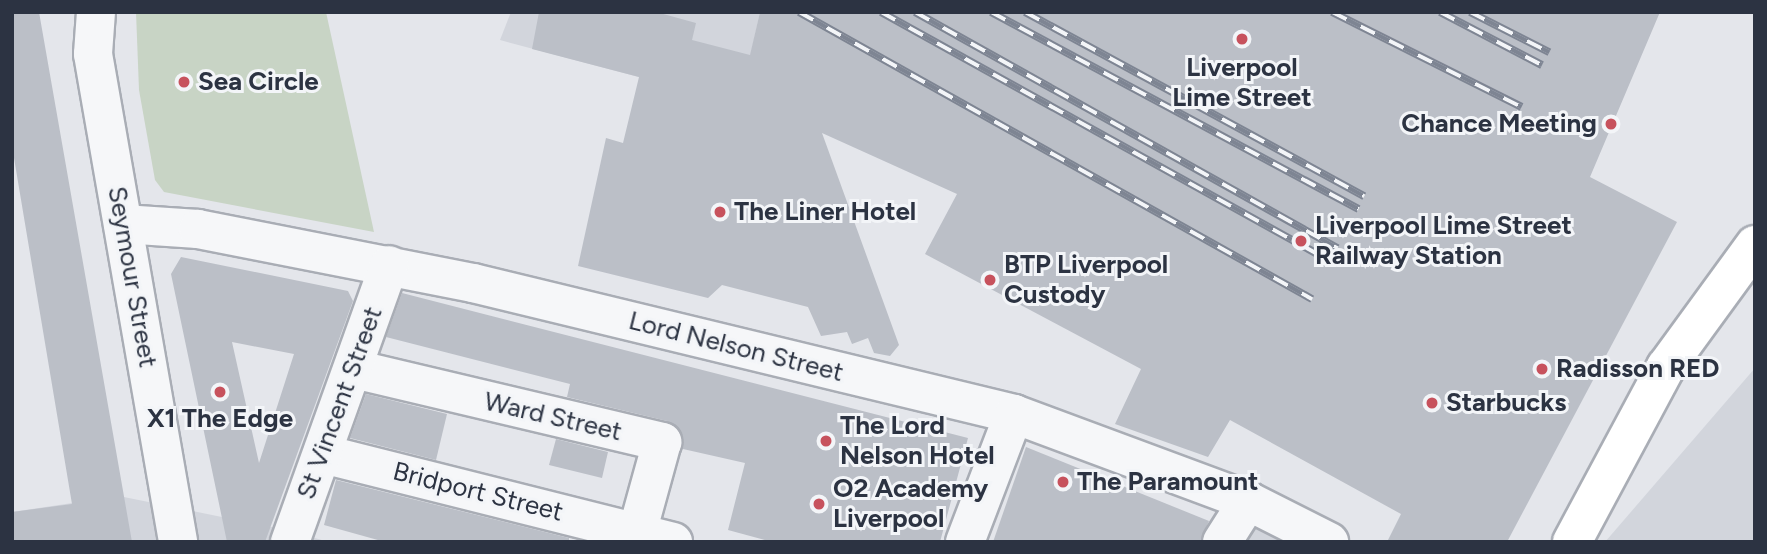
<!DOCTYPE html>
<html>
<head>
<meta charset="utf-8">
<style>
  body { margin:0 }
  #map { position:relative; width:1767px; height:554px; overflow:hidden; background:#e4e6eb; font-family:Figtree,sans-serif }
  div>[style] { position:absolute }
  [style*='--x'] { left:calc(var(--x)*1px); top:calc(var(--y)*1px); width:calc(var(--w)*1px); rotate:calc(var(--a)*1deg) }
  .built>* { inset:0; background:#d2d5dc }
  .green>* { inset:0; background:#c8d4c5 }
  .building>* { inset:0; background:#bbbfc7 }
  .roads { filter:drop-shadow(2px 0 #a9adb5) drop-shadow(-2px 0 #a9adb5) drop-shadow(0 2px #a9adb5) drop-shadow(0 -2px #a9adb5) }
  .minor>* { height:38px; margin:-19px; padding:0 19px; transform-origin:19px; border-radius:19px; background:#f6f7f9 }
  .major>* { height:38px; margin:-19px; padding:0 19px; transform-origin:19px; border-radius:19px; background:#fff }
  .rail>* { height:8px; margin-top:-4px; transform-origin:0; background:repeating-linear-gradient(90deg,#f3f5f8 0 16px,#7e8593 0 32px); box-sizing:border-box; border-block:2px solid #7e8593 }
  .dots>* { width:19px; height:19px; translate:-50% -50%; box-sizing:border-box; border:4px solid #f3f5f8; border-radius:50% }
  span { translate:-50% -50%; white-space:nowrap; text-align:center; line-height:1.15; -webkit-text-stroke:6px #f3f5f8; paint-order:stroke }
  .poi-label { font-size:26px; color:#2c3342; font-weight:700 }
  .left { translate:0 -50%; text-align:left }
  .right { translate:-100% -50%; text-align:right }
  .street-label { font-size:26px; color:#2c3342 }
  .frame { position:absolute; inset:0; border:14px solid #2c3342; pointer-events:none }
</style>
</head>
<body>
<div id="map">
  <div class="built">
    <i style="clip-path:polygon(511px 12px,760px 12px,740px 104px,500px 40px)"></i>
    <i style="clip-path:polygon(1755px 368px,1755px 542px,1605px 542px)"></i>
    <i style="clip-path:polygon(119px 496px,286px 530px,329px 542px,12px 542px,12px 512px)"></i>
    <i style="clip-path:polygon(1248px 501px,1320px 542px,1224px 542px)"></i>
  </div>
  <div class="green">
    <i style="clip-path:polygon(136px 12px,326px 12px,374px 232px,164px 192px,155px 180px,139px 90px)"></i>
  </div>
  <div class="building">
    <i style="clip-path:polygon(12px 12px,39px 12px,132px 542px,12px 542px,12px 512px,72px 504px,12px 146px)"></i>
    <i style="clip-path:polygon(539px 12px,656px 12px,696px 23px,692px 40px,750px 55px,760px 12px,1660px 12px,1590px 177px,1677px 222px,1507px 542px,1387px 542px,1401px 514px,1230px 420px,1208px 457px,1115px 424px,1141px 369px,925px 254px,957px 194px,822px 133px,899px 345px,890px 356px,874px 353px,868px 338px,852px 344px,847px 332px,821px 336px,808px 307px,722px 285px,708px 298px,578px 266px,606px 138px,623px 143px,639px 77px,532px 49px)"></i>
    <i style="clip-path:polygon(evenodd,181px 257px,348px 291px,353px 301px,265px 542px,227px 542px,171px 274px,181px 257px,232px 342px,294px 354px,259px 463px,232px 342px)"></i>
    <i style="clip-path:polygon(402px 293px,968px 438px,940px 542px,772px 542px,728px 530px,745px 463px,683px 449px,683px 436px,667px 421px,567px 397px,570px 384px,386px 337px)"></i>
    <i style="clip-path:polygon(366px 394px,447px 414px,436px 460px,350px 438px)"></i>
    <i style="clip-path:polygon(556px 439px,608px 452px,602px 478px,549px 465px)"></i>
    <i style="clip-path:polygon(1026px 447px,1209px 521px,1200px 542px,993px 542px)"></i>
    <i style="clip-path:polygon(336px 480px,569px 538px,569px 542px,385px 542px,324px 525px)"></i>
  </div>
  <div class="roads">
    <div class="minor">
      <i style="--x:96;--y:12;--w:42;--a:94.1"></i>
      <i style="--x:93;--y:54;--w:495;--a:80.1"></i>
      <i style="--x:123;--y:224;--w:75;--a:3.8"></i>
      <i style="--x:198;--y:229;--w:280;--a:11.1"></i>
      <i style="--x:473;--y:283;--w:557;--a:13.61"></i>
      <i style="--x:1014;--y:414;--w:250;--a:20.4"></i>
      <i style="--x:1248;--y:501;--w:91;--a:26.8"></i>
      <i style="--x:354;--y:369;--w:317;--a:13.3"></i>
      <i style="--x:662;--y:442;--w:94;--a:105.4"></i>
      <i style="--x:323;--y:454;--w:361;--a:14.1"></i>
      <i style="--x:290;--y:542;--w:294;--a:-70.3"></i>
      <i style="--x:965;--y:542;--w:137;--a:-69.1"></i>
      <i style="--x:1222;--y:542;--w:49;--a:-57.6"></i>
    </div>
    <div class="major">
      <i style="--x:1572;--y:542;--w:199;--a:-61.8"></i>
      <i style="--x:1666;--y:367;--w:151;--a:-53.9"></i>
    </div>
  </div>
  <div class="rail">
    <i style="--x:799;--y:12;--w:588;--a:29.23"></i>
    <i style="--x:881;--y:12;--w:513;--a:29.01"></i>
    <i style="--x:915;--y:12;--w:484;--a:29.2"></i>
    <i style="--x:991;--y:12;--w:417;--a:28.2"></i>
    <i style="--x:1025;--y:12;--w:386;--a:28.5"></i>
    <i style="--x:1332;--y:12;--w:212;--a:26.6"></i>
    <i style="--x:1440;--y:12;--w:115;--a:27.5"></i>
    <i style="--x:1470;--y:12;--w:89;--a:26.9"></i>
  </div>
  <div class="dots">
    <i style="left:1242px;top:39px;background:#c7525d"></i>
    <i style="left:184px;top:82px;background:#c7525d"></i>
    <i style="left:1611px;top:124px;background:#c7525d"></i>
    <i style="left:720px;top:212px;background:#c7525d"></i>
    <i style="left:1301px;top:241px;background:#c7525d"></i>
    <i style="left:990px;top:280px;background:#c7525d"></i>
    <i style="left:1542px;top:369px;background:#c7525d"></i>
    <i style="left:220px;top:392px;background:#c7525d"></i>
    <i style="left:1432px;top:403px;background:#c7525d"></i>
    <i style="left:826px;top:441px;background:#c7525d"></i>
    <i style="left:1063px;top:482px;background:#c7525d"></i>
    <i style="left:819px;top:504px;background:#c7525d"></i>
  </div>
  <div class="poi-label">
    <span style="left:1242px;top:83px">Liverpool<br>Lime Street</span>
    <span class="left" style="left:198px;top:82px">Sea Circle</span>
    <span class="right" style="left:1597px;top:124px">Chance Meeting</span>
    <span class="left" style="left:734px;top:212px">The Liner Hotel</span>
    <span class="left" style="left:1315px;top:241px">Liverpool Lime Street<br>Railway Station</span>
    <span class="left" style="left:1004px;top:280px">BTP Liverpool<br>Custody</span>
    <span class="left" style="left:1556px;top:369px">Radisson RED</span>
    <span class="left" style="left:1446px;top:403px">Starbucks</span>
    <span style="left:220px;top:419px">X1 The Edge</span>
    <span class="left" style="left:840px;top:441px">The Lord<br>Nelson Hotel</span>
    <span class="left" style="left:1077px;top:482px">The Paramount</span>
    <span class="left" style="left:833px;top:504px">O2 Academy<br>Liverpool</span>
  </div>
  <div class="street-label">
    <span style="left:132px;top:277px;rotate:80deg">Seymour Street</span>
    <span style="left:736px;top:347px;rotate:14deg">Lord Nelson Street</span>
    <span style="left:340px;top:403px;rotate:-70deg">St Vincent Street</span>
    <span style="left:553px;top:417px;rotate:13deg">Ward Street</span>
    <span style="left:478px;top:492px;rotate:14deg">Bridport Street</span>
  </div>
  <div class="frame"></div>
</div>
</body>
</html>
